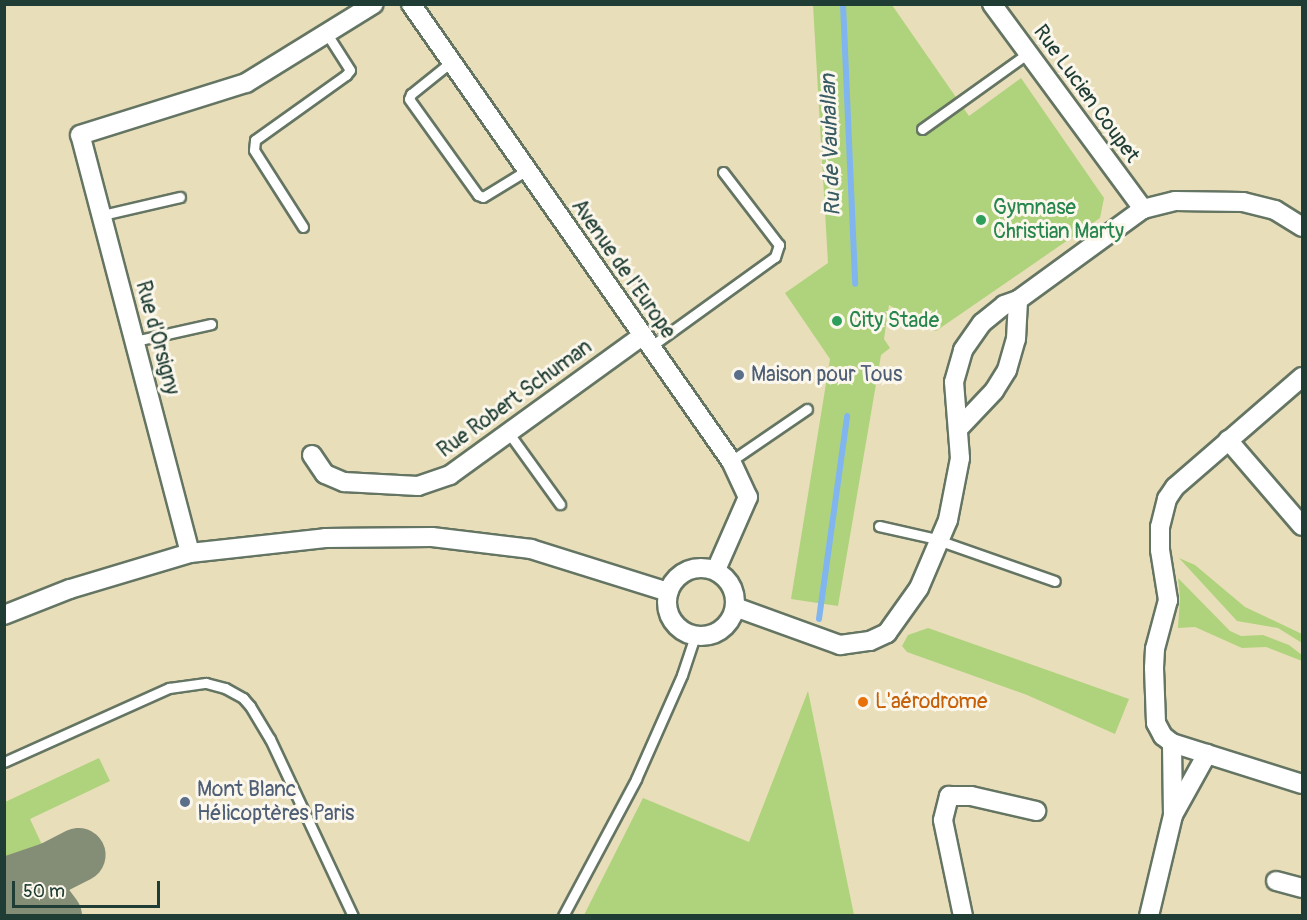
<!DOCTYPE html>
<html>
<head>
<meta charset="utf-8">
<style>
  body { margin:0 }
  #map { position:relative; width:1307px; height:920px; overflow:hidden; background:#e8deba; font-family:Pangolin,sans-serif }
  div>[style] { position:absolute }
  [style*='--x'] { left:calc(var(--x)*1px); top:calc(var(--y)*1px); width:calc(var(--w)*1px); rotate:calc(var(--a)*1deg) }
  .green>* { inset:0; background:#afd37c }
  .stream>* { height:6px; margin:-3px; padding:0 3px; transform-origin:3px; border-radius:3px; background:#81b5ef }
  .taxiway>* { height:54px; margin:-27px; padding:0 27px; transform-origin:27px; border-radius:27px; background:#848e77 }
  .roads { filter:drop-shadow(2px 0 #657563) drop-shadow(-2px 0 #657563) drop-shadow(0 2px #657563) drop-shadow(0 -2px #657563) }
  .lane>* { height:9px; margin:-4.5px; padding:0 4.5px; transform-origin:4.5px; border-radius:4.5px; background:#fff }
  .street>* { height:18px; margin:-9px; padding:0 9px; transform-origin:9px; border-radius:9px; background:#fff }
  .street>.ring { margin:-9px; padding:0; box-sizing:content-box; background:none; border:18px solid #fff; border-radius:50% }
  .dots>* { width:16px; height:16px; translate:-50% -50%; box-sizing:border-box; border:3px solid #fbf7ec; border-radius:50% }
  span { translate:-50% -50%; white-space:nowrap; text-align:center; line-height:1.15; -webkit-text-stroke:6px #fbf7ec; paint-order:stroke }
  .street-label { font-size:21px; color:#1f3d34 }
  .leisure-label { font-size:21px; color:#27864d }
  .left { translate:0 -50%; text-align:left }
  .service-label { font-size:21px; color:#4e5e75 }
  .food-label { font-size:21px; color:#c56008 }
  .water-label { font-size:22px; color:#385b63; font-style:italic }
  .frame { position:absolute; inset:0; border:6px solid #1f3d34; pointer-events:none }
  .scale { position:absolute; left:12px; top:881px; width:148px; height:27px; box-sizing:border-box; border:3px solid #1f3d34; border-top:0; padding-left:8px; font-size:18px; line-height:21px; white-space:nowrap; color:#1f3d34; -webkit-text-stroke:4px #fbf7ec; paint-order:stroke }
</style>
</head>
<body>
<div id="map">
  <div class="green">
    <i style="clip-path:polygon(813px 5px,892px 5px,969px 116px,1021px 78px,1104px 198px,1100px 218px,936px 331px,889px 305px,884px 339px,890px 348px,881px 355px,838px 606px,791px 599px,830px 359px,785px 293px,828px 263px)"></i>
    <i style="clip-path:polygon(1179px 558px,1195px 565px,1245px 607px,1302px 634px,1302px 643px,1278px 628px,1237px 621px)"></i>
    <i style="clip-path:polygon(1178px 578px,1230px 631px,1241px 636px,1263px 635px,1289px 645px,1302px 655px,1302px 661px,1266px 647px,1242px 648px,1195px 627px,1178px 628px,1180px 598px)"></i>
    <i style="clip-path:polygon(928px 628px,1129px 699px,1115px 734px,1027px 695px,907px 652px,902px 646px,908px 635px)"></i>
    <i style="clip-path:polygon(808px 691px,854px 915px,584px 915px,643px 798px,749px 842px)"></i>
    <i style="clip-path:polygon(99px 758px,110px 781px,30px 819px,43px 847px,5px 865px,5px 802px)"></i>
    <i style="clip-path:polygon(5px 904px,15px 905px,34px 915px,5px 915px)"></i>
  </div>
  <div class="stream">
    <i style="--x:843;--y:4;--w:280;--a:87.5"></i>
    <i style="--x:819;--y:619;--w:205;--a:-82.1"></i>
  </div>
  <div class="taxiway">
    <i style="--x:4;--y:885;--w:50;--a:-18.8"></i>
    <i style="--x:51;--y:869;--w:31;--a:-27"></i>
    <i style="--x:4;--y:888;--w:25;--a:11"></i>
    <i style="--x:29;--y:893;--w:20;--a:33"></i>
    <i style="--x:46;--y:904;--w:15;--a:53"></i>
  </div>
  <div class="roads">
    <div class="lane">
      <i style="--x:451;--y:62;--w:51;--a:141.3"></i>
      <i style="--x:411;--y:94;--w:5;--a:112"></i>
      <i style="--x:409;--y:99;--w:118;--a:54.3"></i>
      <i style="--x:478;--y:195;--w:5;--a:22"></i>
      <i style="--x:483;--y:197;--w:52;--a:-31.5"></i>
      <i style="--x:922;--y:129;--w:130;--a:-35.6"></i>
      <i style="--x:102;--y:215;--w:80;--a:-13"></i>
      <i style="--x:303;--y:227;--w:91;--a:-122.5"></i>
      <i style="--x:254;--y:150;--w:10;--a:-84"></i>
      <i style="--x:255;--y:140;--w:112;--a:-35.5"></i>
      <i style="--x:346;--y:75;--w:6;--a:-51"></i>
      <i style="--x:350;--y:70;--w:43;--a:-122.6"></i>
      <i style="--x:135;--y:341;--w:78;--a:-12.6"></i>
      <i style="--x:650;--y:347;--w:154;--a:-35.8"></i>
      <i style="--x:775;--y:257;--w:13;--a:-72"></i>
      <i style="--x:779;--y:245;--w:92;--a:-127.5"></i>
      <i style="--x:508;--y:432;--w:89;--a:54.2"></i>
      <i style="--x:731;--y:461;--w:92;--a:-34.4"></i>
      <i style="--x:879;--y:526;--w:54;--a:12.8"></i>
      <i style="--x:932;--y:538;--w:130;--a:19.3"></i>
      <i style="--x:4;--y:762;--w:181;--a:-24.2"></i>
      <i style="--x:169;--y:688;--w:37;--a:-8"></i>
      <i style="--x:206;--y:683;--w:20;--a:15"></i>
      <i style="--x:225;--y:688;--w:21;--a:29"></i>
      <i style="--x:243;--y:698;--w:11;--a:49"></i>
      <i style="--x:250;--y:706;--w:39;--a:59"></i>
      <i style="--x:270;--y:739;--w:195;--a:64.9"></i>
      <i style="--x:563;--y:916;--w:155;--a:-61.9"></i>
      <i style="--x:636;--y:779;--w:114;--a:-66.1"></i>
      <i style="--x:682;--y:675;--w:41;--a:-71.6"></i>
    </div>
    <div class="street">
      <i style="--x:411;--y:4;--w:558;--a:55"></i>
      <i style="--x:731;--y:461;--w:40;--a:65"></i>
      <i style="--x:748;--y:497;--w:80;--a:113.7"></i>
      <i style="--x:992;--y:4;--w:255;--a:53.6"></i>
      <i style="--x:1302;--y:377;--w:168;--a:139.1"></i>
      <i style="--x:1175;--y:487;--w:14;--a:124"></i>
      <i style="--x:1167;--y:499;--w:29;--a:104"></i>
      <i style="--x:1160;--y:527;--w:23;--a:90"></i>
      <i style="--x:1160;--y:550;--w:51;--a:80.9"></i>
      <i style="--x:1168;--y:600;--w:51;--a:104.9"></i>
      <i style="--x:1155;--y:649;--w:19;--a:93"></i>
      <i style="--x:1154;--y:668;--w:55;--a:87.9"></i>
      <i style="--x:1156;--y:723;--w:15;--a:62"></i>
      <i style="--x:1163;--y:736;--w:11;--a:38"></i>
      <i style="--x:1172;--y:743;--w:136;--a:17.5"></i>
      <i style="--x:959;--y:428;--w:51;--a:-46.6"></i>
      <i style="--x:994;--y:391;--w:25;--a:-58"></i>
      <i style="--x:1007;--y:370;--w:32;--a:-74"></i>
      <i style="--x:1016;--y:339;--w:39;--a:-87"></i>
      <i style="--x:1228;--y:440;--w:113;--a:49.3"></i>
      <i style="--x:312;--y:455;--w:23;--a:56"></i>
      <i style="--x:325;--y:474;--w:21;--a:23"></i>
      <i style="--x:344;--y:482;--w:74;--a:3.1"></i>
      <i style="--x:418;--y:486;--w:34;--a:-19"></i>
      <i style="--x:450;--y:475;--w:237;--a:-35.9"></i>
      <i style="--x:190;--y:553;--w:432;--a:-104.7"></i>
      <i style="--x:80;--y:135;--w:174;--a:-17.4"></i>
      <i style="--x:246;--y:83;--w:150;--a:-31.7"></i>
      <i class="ring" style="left:667px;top:568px;width:50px;height:50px"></i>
      <i style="--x:735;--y:607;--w:112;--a:19.9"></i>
      <i style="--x:840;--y:645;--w:30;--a:-8"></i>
      <i style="--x:870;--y:641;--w:19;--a:-25"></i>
      <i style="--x:887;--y:633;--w:55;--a:-54.6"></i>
      <i style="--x:919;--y:588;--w:74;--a:-66.9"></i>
      <i style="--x:948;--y:520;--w:63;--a:-79"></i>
      <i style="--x:960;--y:458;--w:76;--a:-94.5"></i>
      <i style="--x:954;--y:382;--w:33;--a:-74"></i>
      <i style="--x:963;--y:350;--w:33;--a:-55"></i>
      <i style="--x:982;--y:323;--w:28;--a:-39"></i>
      <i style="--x:1004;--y:305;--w:15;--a:-20"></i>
      <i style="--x:1018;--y:300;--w:155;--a:-36.1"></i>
      <i style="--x:1143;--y:209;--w:33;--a:-14"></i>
      <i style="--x:1175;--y:201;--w:68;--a:0.8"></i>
      <i style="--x:1243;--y:202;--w:33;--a:14"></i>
      <i style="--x:1275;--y:210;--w:32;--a:32"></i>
      <i style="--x:4;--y:615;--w:71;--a:-21.5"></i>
      <i style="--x:70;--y:589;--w:125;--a:-16.7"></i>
      <i style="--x:190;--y:553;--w:136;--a:-6.3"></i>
      <i style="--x:325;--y:538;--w:107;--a:-0.5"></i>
      <i style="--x:432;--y:537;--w:100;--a:6.9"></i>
      <i style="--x:531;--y:549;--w:144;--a:17.4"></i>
      <i style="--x:1173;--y:815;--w:70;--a:-60.9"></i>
      <i style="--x:1276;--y:881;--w:27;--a:15"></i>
      <i style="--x:963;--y:916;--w:98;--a:-101.8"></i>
      <i style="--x:943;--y:820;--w:25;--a:-76"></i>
      <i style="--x:949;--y:796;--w:22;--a:0"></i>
      <i style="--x:971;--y:796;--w:67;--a:13"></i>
      <i style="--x:1149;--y:916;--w:104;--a:-76.6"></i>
      <i style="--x:1173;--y:815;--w:72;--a:-90.8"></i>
    </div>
  </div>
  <div class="dots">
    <i style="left:981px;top:220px;background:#2e9e5b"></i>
    <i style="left:837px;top:321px;background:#2e9e5b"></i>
    <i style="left:739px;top:375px;background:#5c6f8a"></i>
    <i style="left:863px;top:702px;background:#e8710a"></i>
    <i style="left:185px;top:802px;background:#5c6f8a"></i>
  </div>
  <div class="street-label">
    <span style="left:1086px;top:94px;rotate:54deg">Rue Lucien Coupet</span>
    <span style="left:623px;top:269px;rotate:55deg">Avenue de l'Europe</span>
    <span style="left:157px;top:338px;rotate:75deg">Rue d'Orsigny</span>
    <span style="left:515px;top:399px;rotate:-36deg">Rue Robert Schuman</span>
  </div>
  <div class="leisure-label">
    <span class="left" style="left:993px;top:220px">Gymnase<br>Christian Marty</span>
    <span class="left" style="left:849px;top:321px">City Stade</span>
  </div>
  <div class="service-label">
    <span class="left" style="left:751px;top:375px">Maison pour Tous</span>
    <span class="left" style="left:197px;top:802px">Mont Blanc<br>Hélicoptères Paris</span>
  </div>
  <div class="food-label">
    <span class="left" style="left:875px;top:702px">L'aérodrome</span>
  </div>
  <div class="water-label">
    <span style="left:831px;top:145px;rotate:-92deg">Ru de Vauhallan</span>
  </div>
  <div class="frame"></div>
  <div class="scale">50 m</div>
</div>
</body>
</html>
